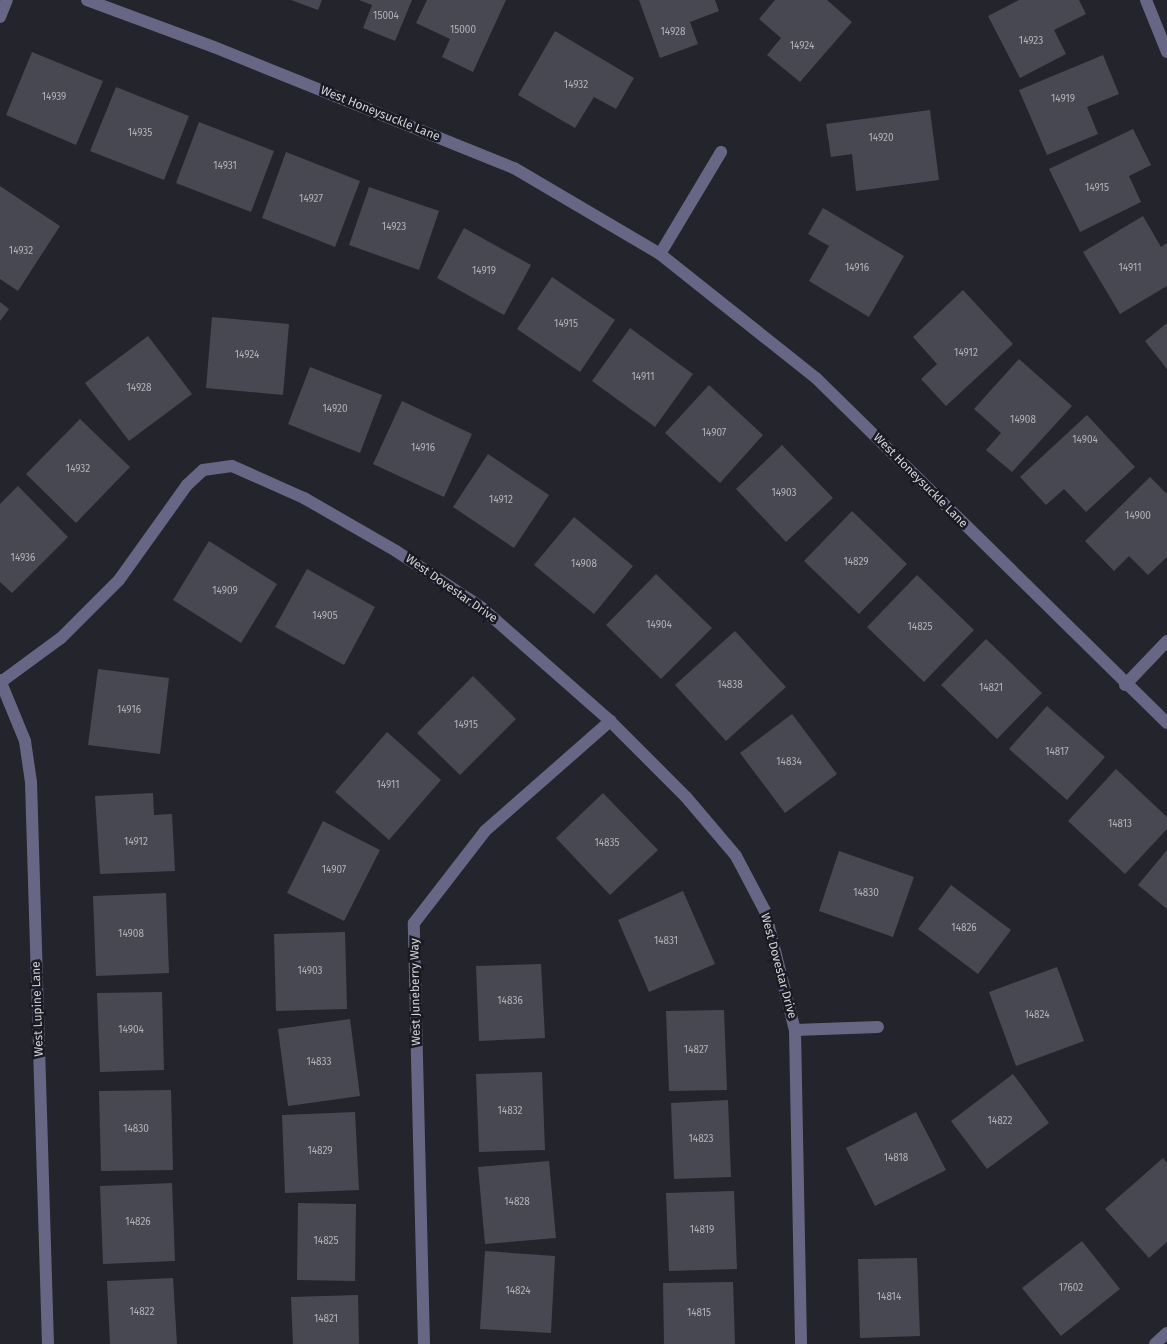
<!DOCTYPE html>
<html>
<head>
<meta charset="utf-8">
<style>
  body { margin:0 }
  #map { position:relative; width:1167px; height:1344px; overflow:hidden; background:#24242c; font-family:"Fira Sans",sans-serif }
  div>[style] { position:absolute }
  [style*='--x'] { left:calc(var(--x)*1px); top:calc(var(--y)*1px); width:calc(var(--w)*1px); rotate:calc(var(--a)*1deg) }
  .building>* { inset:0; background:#484852 }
  .minor>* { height:12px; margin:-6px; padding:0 6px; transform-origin:6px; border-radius:6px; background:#676785 }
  span { translate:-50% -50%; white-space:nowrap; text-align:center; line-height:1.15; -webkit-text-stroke:5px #1a1a23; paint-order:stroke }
  .number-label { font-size:10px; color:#b1b1b8 }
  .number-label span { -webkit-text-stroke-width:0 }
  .street-label { font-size:12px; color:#d4d4da }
</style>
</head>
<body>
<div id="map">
  <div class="building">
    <i style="clip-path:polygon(291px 0,322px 0,318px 10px)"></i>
    <i style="clip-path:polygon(359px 0,412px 0,395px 41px,363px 28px,372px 5px)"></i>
    <i style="clip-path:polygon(427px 0,506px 0,473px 72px,442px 57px,450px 39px,416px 23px)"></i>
    <i style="clip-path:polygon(639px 0,715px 0,719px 11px,690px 22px,698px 44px,660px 58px)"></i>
    <i style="clip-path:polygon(775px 0,827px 0,852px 22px,800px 82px,767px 55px,781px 38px,759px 19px)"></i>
    <i style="clip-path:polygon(1019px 0,1079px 0,1086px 14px,1054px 30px,1066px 54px,1020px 78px,988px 16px)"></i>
    <i style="clip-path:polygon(555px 31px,634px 78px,616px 109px,594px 97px,575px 128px,518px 95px)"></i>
    <i style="clip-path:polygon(32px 52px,103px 81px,76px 145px,6px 115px)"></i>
    <i style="clip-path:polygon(1103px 55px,1119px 94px,1087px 107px,1098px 134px,1047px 155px,1019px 90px)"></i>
    <i style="clip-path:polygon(116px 87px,189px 116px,164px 180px,90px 151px)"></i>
    <i style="clip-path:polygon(930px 110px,939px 180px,856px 191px,852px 154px,831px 157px,826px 124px)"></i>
    <i style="clip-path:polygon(199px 122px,274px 151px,251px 212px,176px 183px)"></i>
    <i style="clip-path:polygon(1133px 129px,1151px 165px,1129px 176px,1141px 202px,1080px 232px,1049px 169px)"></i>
    <i style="clip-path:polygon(286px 152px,360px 181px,335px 247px,262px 218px)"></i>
    <i style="clip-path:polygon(0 186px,60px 226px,18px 291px,0 279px)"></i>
    <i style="clip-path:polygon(369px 187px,439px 211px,419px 270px,349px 245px)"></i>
    <i style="clip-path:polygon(823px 208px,904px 256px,869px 317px,809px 281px,829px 246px,808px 234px)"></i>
    <i style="clip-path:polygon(1143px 216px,1161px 247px,1167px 243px,1167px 286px,1120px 314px,1083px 252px)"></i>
    <i style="clip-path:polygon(464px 228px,531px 265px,504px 315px,437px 278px)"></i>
    <i style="clip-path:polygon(552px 277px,615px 320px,580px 372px,517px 329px)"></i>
    <i style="clip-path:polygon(963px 290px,1013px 344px,946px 406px,921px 379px,937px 364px,913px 337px)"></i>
    <i style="clip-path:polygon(0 302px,9px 309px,0 321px)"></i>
    <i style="clip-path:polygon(212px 317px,289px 324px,283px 395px,206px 388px)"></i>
    <i style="clip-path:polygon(1167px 323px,1167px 369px,1145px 341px)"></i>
    <i style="clip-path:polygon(630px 328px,693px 374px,655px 427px,592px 381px)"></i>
    <i style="clip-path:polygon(148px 336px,192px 394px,129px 441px,85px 383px)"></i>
    <i style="clip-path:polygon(1019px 359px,1072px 406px,1012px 472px,986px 450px,1001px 433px,974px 409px)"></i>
    <i style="clip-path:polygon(310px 367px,382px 395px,360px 453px,288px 424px)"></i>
    <i style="clip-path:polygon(709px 385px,763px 435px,720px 483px,665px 433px)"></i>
    <i style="clip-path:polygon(402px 401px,472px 434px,444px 497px,373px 464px)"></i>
    <i style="clip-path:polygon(1087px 415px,1135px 467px,1086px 512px,1064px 489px,1046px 505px,1020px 477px)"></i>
    <i style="clip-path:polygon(80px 419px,130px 467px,76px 523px,26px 474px)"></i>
    <i style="clip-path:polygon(782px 445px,833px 498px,786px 542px,736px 489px)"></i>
    <i style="clip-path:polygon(488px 454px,549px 495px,514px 548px,453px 507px)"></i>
    <i style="clip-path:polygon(1150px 477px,1167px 494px,1167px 557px,1148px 575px,1129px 556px,1114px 571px,1085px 541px)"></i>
    <i style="clip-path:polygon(18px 486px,68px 537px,12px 593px,0 582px,0 504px)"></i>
    <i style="clip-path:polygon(852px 511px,907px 564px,859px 614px,804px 561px)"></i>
    <i style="clip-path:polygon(574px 517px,633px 566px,594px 614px,534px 565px)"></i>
    <i style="clip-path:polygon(209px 541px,277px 584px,241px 643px,173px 600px)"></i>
    <i style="clip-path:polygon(307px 569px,375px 607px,344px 665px,275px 627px)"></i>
    <i style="clip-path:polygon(656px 574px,712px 628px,661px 679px,606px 625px)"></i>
    <i style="clip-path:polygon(917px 575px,974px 630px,924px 682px,867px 627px)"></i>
    <i style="clip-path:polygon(735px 631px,786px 687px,726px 741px,675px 685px)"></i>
    <i style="clip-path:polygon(986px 639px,1042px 693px,997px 739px,941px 685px)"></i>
    <i style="clip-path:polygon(98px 669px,169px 678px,160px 754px,88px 745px)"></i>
    <i style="clip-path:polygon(473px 676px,516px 719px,460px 775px,417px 733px)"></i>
    <i style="clip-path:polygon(1047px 706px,1105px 757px,1067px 800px,1009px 749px)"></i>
    <i style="clip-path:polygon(792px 714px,837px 774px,785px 813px,740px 753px)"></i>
    <i style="clip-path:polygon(387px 732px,441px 780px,389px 840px,335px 792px)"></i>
    <i style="clip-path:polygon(1116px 769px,1167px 817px,1167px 829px,1125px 874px,1068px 821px)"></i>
    <i style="clip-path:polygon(153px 793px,154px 815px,172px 814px,175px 871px,100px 874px,95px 796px)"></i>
    <i style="clip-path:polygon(603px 793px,658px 850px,610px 895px,556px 838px)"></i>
    <i style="clip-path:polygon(323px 821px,380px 850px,344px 921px,287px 893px)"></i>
    <i style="clip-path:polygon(1167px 850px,1167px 909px,1138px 885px)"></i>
    <i style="clip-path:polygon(839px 851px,914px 877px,893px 937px,819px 911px)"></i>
    <i style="clip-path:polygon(951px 885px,1011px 930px,978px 974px,918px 929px)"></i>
    <i style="clip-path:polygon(683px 891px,715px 964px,649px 992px,618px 920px)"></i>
    <i style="clip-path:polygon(166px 893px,169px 973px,96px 976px,93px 896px)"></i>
    <i style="clip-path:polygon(345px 932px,347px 1009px,276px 1011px,274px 934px)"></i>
    <i style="clip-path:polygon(541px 964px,545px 1038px,479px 1041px,476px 966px)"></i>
    <i style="clip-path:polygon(1057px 967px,1084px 1041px,1016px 1066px,989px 992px)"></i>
    <i style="clip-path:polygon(162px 992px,164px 1070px,100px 1072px,97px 993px)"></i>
    <i style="clip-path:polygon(724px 1010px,727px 1090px,669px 1091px,666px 1011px)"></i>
    <i style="clip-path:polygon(350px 1019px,360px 1096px,288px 1106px,278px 1029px)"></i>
    <i style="clip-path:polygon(542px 1072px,545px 1150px,479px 1152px,476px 1074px)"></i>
    <i style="clip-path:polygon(1013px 1074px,1049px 1123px,987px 1169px,951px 1121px)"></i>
    <i style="clip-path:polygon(171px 1090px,173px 1170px,101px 1171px,99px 1091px)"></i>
    <i style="clip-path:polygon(728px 1100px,731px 1177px,674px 1179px,671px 1103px)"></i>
    <i style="clip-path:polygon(355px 1112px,359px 1190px,285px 1193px,282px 1115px)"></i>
    <i style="clip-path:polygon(916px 1112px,946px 1170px,875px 1206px,846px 1148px)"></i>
    <i style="clip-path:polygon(1163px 1158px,1167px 1163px,1167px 1242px,1149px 1258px,1105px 1209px)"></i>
    <i style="clip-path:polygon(549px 1161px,556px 1238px,485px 1244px,478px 1167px)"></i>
    <i style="clip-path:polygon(172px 1183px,175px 1261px,103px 1264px,100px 1186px)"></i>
    <i style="clip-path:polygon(734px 1191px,737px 1269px,669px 1271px,666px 1193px)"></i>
    <i style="clip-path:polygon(298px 1203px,356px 1204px,355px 1281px,297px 1280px)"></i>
    <i style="clip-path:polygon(1082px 1241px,1120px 1289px,1061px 1336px,1022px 1288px)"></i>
    <i style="clip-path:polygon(485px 1251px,555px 1256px,551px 1333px,480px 1329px)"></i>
    <i style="clip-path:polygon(917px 1258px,920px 1336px,860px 1338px,858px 1259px)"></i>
    <i style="clip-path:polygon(173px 1278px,177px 1344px,110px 1344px,107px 1281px)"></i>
    <i style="clip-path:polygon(733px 1282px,735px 1344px,664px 1344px,663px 1283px)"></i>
    <i style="clip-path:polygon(358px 1295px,359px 1344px,293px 1344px,291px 1297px)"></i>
  </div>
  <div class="minor">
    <i style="--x:87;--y:0;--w:135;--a:20.3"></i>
    <i style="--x:214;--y:47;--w:323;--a:22"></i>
    <i style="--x:514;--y:168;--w:169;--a:30.5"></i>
    <i style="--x:660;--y:254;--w:199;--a:38.5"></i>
    <i style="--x:816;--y:378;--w:492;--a:44.5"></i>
    <i style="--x:1146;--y:0;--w:56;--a:68"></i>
    <i style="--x:0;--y:17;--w:18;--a:-68"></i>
    <i style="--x:660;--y:254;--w:119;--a:-59.1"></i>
    <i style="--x:0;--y:680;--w:66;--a:67.7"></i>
    <i style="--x:25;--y:741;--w:41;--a:81.7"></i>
    <i style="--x:31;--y:782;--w:562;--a:88.27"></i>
    <i style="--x:1;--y:682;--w:74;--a:-36.3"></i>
    <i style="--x:61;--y:638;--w:82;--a:-45"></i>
    <i style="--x:119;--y:580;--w:117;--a:-54.4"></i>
    <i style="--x:187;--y:485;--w:22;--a:-43"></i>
    <i style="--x:203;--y:470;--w:29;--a:-8"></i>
    <i style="--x:232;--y:466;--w:79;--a:24"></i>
    <i style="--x:304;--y:498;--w:106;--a:29.9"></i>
    <i style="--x:396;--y:551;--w:103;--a:33.5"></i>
    <i style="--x:482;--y:608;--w:171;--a:41.4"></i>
    <i style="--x:610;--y:721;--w:107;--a:45"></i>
    <i style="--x:686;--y:797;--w:77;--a:49.7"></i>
    <i style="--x:736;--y:856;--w:62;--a:62.2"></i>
    <i style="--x:765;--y:911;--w:123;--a:75.9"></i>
    <i style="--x:795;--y:1030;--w:314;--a:88.9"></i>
    <i style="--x:1125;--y:685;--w:61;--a:-46.3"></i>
    <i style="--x:795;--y:1030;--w:83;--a:-2.1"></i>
    <i style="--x:424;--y:1344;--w:421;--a:-91.4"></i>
    <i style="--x:414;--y:923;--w:116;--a:-52.3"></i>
    <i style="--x:485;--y:831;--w:167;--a:-41.3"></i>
    <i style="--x:1155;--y:1344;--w:16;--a:-43"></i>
  </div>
  <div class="number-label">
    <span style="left:386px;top:17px">15004</span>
    <span style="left:463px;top:31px">15000</span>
    <span style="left:673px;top:33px">14928</span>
    <span style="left:1031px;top:42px">14923</span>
    <span style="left:802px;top:47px">14924</span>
    <span style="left:576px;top:86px">14932</span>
    <span style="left:54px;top:98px">14939</span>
    <span style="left:1063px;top:100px">14919</span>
    <span style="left:140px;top:134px">14935</span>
    <span style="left:881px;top:139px">14920</span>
    <span style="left:225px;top:167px">14931</span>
    <span style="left:1097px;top:189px">14915</span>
    <span style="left:311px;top:200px">14927</span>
    <span style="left:394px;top:228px">14923</span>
    <span style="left:21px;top:252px">14932</span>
    <span style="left:857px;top:269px">14916</span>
    <span style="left:1130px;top:269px">14911</span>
    <span style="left:484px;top:272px">14919</span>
    <span style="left:566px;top:325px">14915</span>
    <span style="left:966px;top:354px">14912</span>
    <span style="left:247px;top:356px">14924</span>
    <span style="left:643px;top:378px">14911</span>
    <span style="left:139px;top:389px">14928</span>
    <span style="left:335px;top:410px">14920</span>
    <span style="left:1023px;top:421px">14908</span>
    <span style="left:714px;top:434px">14907</span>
    <span style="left:1085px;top:441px">14904</span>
    <span style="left:423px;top:449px">14916</span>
    <span style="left:78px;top:470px">14932</span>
    <span style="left:784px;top:494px">14903</span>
    <span style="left:501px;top:501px">14912</span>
    <span style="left:1138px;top:517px">14900</span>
    <span style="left:23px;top:559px">14936</span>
    <span style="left:856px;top:563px">14829</span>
    <span style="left:584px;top:565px">14908</span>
    <span style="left:225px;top:592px">14909</span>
    <span style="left:325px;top:617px">14905</span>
    <span style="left:659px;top:626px">14904</span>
    <span style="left:920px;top:628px">14825</span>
    <span style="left:730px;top:686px">14838</span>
    <span style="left:991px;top:689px">14821</span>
    <span style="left:129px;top:711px">14916</span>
    <span style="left:466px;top:726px">14915</span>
    <span style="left:1057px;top:753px">14817</span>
    <span style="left:789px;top:763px">14834</span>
    <span style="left:388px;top:786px">14911</span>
    <span style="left:1120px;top:825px">14813</span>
    <span style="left:136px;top:843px">14912</span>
    <span style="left:607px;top:844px">14835</span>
    <span style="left:334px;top:871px">14907</span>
    <span style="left:866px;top:894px">14830</span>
    <span style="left:964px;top:929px">14826</span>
    <span style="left:131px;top:935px">14908</span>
    <span style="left:666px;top:942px">14831</span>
    <span style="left:310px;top:972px">14903</span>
    <span style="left:510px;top:1002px">14836</span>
    <span style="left:1037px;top:1016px">14824</span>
    <span style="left:131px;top:1031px">14904</span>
    <span style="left:696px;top:1051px">14827</span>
    <span style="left:319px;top:1063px">14833</span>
    <span style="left:510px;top:1112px">14832</span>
    <span style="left:1000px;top:1122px">14822</span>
    <span style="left:136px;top:1130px">14830</span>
    <span style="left:701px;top:1140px">14823</span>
    <span style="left:320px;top:1152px">14829</span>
    <span style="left:896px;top:1159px">14818</span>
    <span style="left:517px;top:1203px">14828</span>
    <span style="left:138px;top:1223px">14826</span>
    <span style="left:702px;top:1231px">14819</span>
    <span style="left:326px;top:1242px">14825</span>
    <span style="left:1071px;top:1289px">17602</span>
    <span style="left:518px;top:1292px">14824</span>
    <span style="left:889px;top:1298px">14814</span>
    <span style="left:142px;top:1313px">14822</span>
    <span style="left:699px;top:1314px">14815</span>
    <span style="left:326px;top:1320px">14821</span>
  </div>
  <div class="street-label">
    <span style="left:380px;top:114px;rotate:22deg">West Honeysuckle Lane</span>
    <span style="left:920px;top:481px;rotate:45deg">West Honeysuckle Lane</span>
    <span style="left:451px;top:589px;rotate:35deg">West Dovestar Drive</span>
    <span style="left:778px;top:966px;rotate:75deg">West Dovestar Drive</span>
    <span style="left:416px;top:992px;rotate:-91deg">West Juneberry Way</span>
    <span style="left:38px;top:1009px;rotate:-92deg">West Lupine Lane</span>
  </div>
</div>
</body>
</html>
